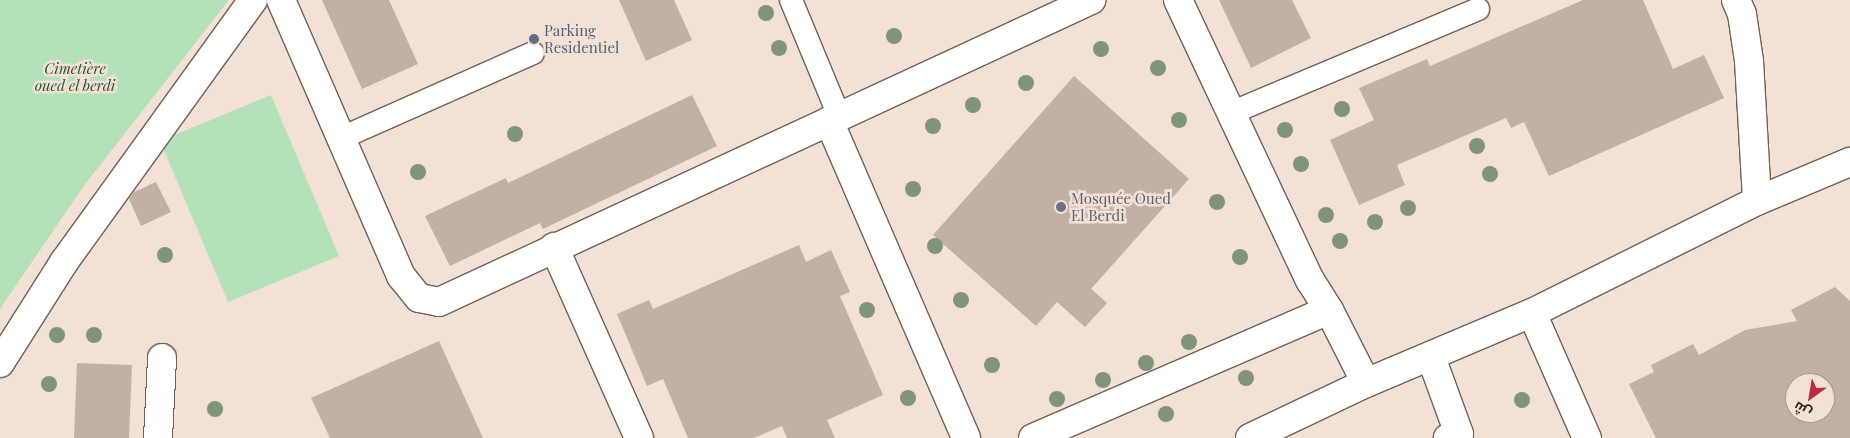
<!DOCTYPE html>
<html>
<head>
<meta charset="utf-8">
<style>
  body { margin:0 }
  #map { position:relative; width:1850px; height:438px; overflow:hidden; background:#f4e1d6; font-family:"Playfair Display",Cairo,serif }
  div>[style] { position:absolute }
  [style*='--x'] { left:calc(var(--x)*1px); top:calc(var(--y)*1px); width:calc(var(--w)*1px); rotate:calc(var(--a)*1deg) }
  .green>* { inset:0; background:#b3e2b9 }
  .building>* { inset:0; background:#c2afa5 }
  .roads { filter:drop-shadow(1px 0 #706057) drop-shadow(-1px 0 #706057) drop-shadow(0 1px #706057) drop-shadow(0 -1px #706057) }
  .lane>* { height:22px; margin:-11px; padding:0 11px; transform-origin:11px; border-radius:11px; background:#fff }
  .street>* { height:28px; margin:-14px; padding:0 14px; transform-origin:14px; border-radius:14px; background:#fff }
  .secondary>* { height:28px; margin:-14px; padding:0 14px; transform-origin:14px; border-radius:14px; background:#fff }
  .trees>* { width:16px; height:16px; margin:-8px; border-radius:50%; background:#7f9578 }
  .dots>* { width:14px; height:14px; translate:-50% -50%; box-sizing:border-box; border:2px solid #f4e1d6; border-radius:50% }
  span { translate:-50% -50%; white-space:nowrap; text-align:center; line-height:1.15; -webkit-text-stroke:5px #f4e1d6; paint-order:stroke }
  .service-label { font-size:15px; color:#4e5e75 }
  .left { translate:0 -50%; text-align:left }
  .park-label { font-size:15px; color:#1f562c; font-style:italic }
  .worship-label { font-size:15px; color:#5b616d }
  .north { position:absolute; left:1785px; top:373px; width:50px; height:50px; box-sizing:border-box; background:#f4e1d6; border:1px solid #a5978f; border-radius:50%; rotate:212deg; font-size:14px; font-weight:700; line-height:20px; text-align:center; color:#2f2824 }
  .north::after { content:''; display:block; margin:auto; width:18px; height:22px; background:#bc2b41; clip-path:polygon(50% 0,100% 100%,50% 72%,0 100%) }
</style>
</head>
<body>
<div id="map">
  <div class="green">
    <i style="clip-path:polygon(0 0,229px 0,83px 187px,0 309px)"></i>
    <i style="clip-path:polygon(271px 95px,339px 256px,228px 302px,160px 141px)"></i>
  </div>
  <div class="building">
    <i style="clip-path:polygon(322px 0,389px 0,418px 64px,362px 89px)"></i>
    <i style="clip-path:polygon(619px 0,674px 0,692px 40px,646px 61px)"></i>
    <i style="clip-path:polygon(1219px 0,1292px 0,1311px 38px,1251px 68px)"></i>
    <i style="clip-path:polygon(1583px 0,1643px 0,1673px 69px,1704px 55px,1724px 98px,1549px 176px,1524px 122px,1511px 128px,1506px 118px,1397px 165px,1405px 185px,1359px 205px,1330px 140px,1374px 120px,1359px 88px,1427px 59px,1430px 66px)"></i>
    <i style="clip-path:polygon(1074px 76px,1189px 179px,1091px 289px,1107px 303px,1085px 327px,1057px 302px,1036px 326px,933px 235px)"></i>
    <i style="clip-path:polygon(692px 95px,717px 146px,543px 229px,540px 223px,450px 266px,425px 216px,506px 178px,508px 183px)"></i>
    <i style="clip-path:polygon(156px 182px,171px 212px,141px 226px,129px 199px,134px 192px)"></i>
    <i style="clip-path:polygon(799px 245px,806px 262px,831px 250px,850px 292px,840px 296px,883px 395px,827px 420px,835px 438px,787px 438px,782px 426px,754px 438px,688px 438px,663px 379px,647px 386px,617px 314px,649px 300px,653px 309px)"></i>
    <i style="clip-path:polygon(evenodd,1835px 287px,1850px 301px,1850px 438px,1656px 438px,1629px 384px,1654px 372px,1651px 365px,1693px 344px,1699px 355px,1745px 330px,1797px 321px,1791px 310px,1835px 287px,1795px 383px,1825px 383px,1825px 413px,1795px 413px,1795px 383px)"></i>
    <i style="clip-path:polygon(439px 341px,483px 438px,330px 438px,311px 398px)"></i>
    <i style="clip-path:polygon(77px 363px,132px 365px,129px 438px,74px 438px)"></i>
  </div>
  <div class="roads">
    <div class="lane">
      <i style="--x:791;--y:0;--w:126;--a:67.5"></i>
      <i style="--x:1231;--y:113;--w:268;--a:-22.8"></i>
      <i style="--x:339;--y:139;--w:212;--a:-23.9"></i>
    </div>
    <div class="street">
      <i style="--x:281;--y:0;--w:301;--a:66.5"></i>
      <i style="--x:401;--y:276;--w:28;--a:51"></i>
      <i style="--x:419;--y:298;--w:20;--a:11"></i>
      <i style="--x:439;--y:302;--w:719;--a:-24.85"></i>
      <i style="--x:1178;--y:0;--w:310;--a:64.8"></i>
      <i style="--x:1310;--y:280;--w:36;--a:58"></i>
      <i style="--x:1329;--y:310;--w:82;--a:63.1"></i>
      <i style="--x:1736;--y:0;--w:15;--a:67"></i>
      <i style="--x:1742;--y:14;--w:48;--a:81.5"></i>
      <i style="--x:1749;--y:61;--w:140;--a:86.7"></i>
      <i style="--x:829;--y:121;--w:345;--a:66.6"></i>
      <i style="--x:554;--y:247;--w:209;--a:66"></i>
      <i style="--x:1532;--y:313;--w:137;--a:66.3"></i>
      <i style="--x:1431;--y:357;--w:82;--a:70"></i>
      <i style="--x:1459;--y:434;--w:12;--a:160"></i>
      <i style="--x:0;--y:363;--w:120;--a:-57.6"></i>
      <i style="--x:64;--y:262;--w:323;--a:-54.2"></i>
      <i style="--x:158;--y:438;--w:80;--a:-87.1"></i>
      <i style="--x:1033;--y:438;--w:322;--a:-23.4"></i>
    </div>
    <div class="secondary">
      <i style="--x:1250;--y:438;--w:128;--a:-25.4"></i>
      <i style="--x:1366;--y:383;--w:180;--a:-22.9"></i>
      <i style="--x:1532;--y:313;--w:251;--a:-26.5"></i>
      <i style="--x:1757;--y:201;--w:101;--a:-22.8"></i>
    </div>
  </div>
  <div class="trees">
    <i style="left:766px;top:13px"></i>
    <i style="left:894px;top:36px"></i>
    <i style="left:779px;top:48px"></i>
    <i style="left:1101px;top:49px"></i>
    <i style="left:1158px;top:68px"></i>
    <i style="left:1026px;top:83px"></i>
    <i style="left:973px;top:105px"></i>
    <i style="left:1342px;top:109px"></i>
    <i style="left:1179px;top:120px"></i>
    <i style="left:933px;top:126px"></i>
    <i style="left:1285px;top:130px"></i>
    <i style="left:515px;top:134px"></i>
    <i style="left:1477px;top:146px"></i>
    <i style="left:1301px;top:164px"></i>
    <i style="left:418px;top:172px"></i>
    <i style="left:1490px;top:174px"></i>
    <i style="left:913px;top:189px"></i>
    <i style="left:1217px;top:202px"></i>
    <i style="left:1408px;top:208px"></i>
    <i style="left:1326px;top:215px"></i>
    <i style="left:1375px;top:222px"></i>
    <i style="left:1340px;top:241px"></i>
    <i style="left:935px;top:246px"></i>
    <i style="left:165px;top:255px"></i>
    <i style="left:1240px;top:257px"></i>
    <i style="left:961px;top:300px"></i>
    <i style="left:867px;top:310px"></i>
    <i style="left:57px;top:335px"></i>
    <i style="left:94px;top:335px"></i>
    <i style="left:1189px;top:342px"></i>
    <i style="left:1146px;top:363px"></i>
    <i style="left:992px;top:365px"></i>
    <i style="left:1246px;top:378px"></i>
    <i style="left:1103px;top:380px"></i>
    <i style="left:49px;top:384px"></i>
    <i style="left:908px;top:398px"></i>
    <i style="left:1057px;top:399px"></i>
    <i style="left:1522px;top:400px"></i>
    <i style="left:215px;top:409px"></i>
    <i style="left:1166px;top:414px"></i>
  </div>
  <div class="dots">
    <i style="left:534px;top:39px;background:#5c6f8a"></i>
    <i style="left:1061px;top:207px;background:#6b7280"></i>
  </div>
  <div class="service-label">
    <span class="left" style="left:544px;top:39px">Parking<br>Residentiel</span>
  </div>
  <div class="park-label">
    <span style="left:75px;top:77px">Cimetière<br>oued el berdi</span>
  </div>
  <div class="worship-label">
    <span class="left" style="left:1071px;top:207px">Mosquée Oued<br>El Berdi</span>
  </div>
  <div class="north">ش</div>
</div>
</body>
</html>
